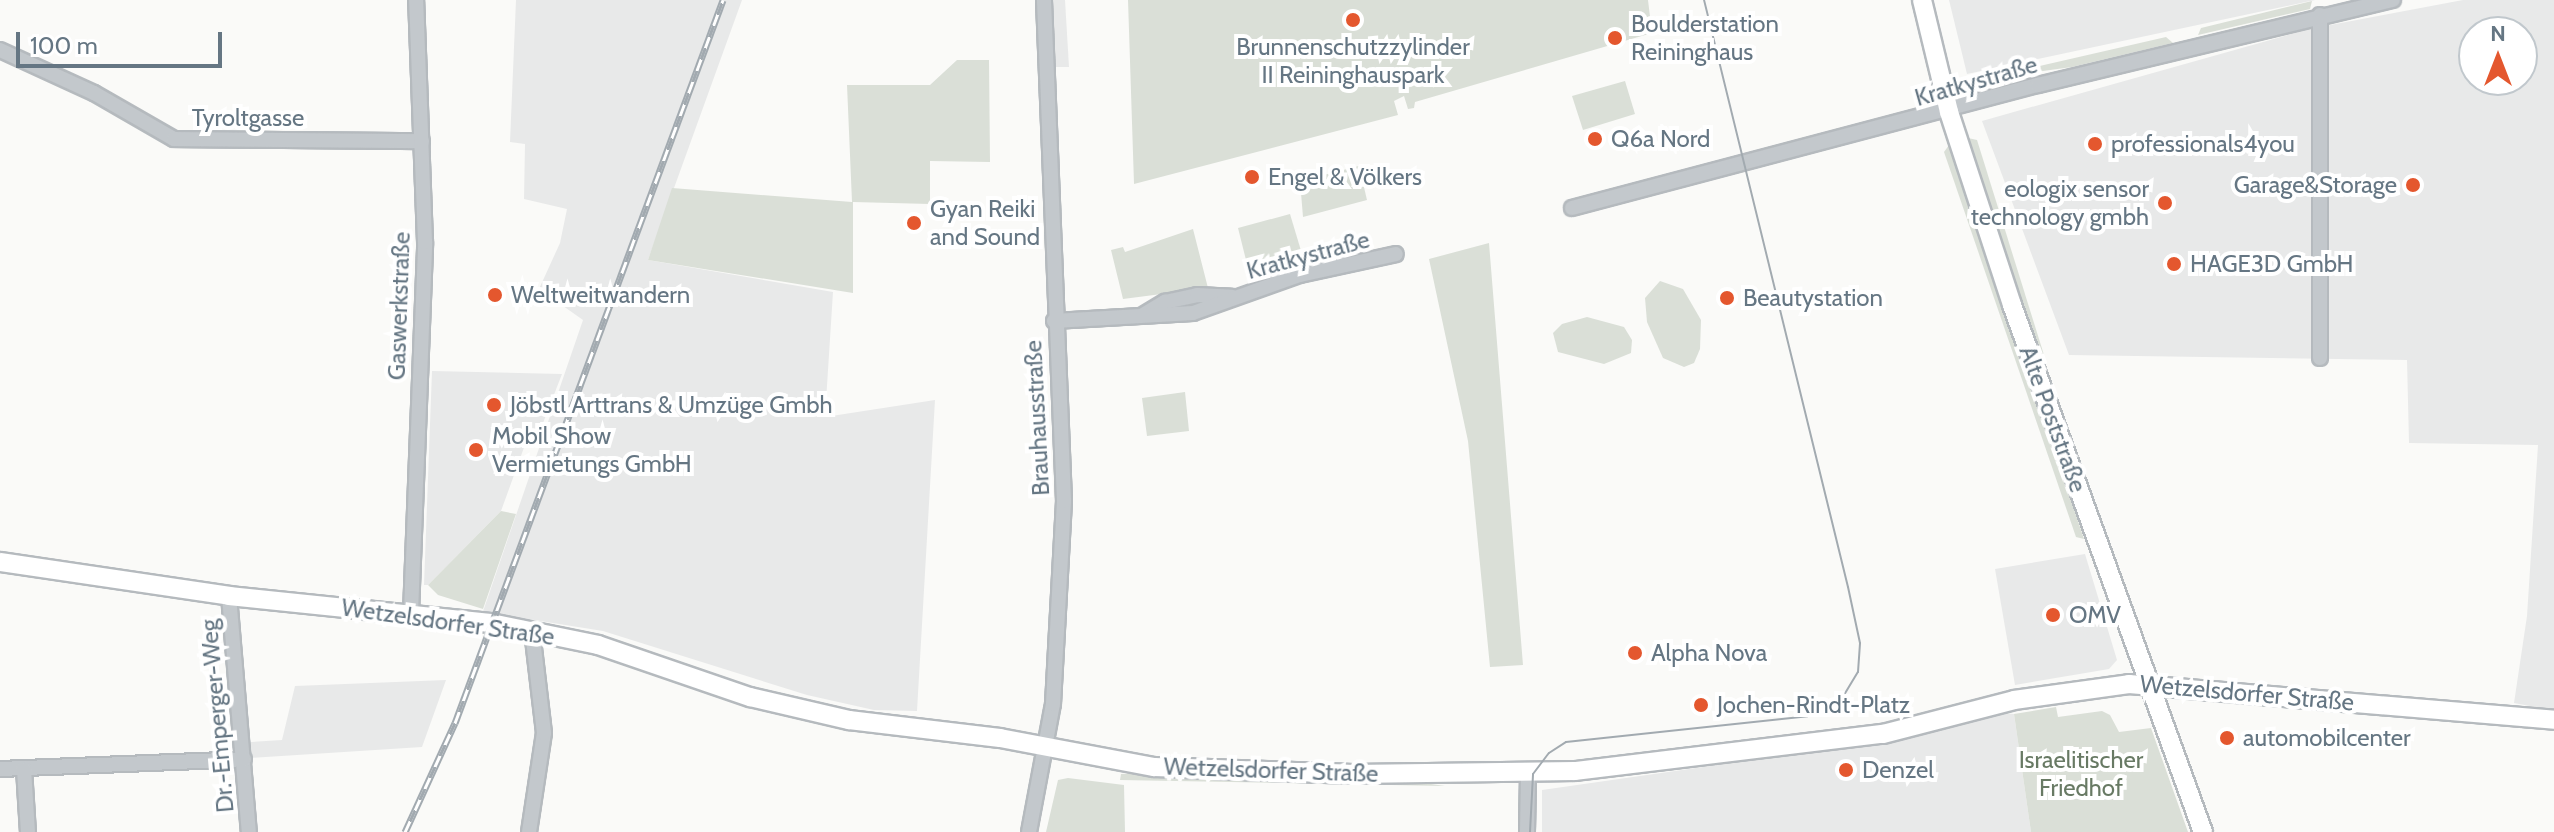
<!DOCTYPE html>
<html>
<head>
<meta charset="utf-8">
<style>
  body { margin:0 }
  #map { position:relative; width:2554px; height:832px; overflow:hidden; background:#fafaf8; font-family:Cabin,sans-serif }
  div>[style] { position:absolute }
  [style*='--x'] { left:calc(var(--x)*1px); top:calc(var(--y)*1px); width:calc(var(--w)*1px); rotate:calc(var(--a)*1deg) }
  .built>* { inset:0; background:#e8e9e9 }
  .green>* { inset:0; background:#dadfd7 }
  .roads { filter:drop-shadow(2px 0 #b5babe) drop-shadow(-2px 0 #b5babe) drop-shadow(0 2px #b5babe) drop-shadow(0 -2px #b5babe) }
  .minor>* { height:14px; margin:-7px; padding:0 7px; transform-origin:7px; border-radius:7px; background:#c3c8cc }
  .major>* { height:18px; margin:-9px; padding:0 9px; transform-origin:9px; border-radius:9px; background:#fff }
  .tram>* { height:2px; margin:-1px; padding:0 1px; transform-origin:1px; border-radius:1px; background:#a2aab0 }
  .rail>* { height:7px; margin-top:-3.5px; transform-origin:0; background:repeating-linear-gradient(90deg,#fff 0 12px,#a2aab0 0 24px); box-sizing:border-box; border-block:2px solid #a2aab0 }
  .dots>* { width:22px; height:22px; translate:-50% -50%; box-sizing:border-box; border:4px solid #fff; border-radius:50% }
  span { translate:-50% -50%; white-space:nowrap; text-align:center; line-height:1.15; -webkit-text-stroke:8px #fff; paint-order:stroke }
  .poi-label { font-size:24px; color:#657683 }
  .left { translate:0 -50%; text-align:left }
  .right { translate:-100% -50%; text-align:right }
  .street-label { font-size:24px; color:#657683 }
  .park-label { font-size:24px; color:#687a64 }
  .north { position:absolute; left:2458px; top:16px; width:80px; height:80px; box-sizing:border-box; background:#fff; border:2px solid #c1c8cd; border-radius:50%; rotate:0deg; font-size:22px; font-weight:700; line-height:32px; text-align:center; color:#657683 }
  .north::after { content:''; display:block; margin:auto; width:28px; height:36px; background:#e4572e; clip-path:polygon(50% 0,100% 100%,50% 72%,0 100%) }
  .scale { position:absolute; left:16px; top:32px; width:206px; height:36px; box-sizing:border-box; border:4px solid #657683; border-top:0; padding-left:10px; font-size:24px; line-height:28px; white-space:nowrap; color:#657683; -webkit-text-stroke:6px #fff; paint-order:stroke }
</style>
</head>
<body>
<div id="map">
  <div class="built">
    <i style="clip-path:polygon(516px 0,742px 0,648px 260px,833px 292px,825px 417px,935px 400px,917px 711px,874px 710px,807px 695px,603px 631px,509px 616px,503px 632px,478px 626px,583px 320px,539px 289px,560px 243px,567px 209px,524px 199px,525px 144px,510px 142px)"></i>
    <i style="clip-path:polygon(1049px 0,1065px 0,1069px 67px,1052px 67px)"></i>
    <i style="clip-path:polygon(1949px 0,2315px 0,1967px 74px)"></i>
    <i style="clip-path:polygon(evenodd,2463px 0,2554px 0,2554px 711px,2514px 703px,2527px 616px,2538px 445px,2409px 443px,2407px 360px,2069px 355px,1982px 121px,2309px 29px,2463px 0,2474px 32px,2522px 32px,2522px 80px,2474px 80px,2474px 32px)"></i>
    <i style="clip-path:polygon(432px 371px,562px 374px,538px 436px,526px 442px,501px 511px,428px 585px,424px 585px)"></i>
    <i style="clip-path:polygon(2085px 554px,2117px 660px,2109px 669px,2015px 685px,1995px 569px)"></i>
    <i style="clip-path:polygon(446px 680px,422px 747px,250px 758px,251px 742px,282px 740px,295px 686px)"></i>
    <i style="clip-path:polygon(2002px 713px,2014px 714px,2031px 832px,1542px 832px,1542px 790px,1885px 741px)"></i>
  </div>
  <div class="green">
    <i style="clip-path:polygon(1128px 0,1648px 0,1652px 33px,1415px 102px,1414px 108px,1408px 109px,1404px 96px,1394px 101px,1398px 115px,1134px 184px)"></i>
    <i style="clip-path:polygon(2312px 1px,2310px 9px,2198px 35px,2201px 28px)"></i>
    <i style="clip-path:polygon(2166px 37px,2173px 43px,2072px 67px,1979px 80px)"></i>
    <i style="clip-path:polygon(957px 60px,989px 60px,990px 162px,930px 161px,930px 204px,853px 202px,853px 293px,648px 260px,672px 188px,852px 202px,847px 85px,930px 85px)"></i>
    <i style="clip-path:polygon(1625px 81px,1635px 114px,1583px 130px,1572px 96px)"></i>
    <i style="clip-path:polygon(1968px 138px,1977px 140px,2044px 355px,2036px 352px)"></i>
    <i style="clip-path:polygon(1949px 145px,2045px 422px,2084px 539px,2076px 537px,1944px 152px)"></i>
    <i style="clip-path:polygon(1359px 166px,1367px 200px,1303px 217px,1300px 181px)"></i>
    <i style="clip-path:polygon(1290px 214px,1302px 254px,1248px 268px,1238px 228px)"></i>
    <i style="clip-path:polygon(1193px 229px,1208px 288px,1123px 299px,1111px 250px,1123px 247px,1125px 252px)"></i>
    <i style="clip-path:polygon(1489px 243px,1523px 665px,1490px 667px,1468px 441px,1429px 259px)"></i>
    <i style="clip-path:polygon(1660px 281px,1683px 289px,1701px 320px,1700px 349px,1694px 363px,1684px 367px,1663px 358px,1647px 322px,1645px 298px)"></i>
    <i style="clip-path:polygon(1587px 317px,1624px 327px,1632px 340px,1631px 353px,1604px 364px,1558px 352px,1553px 333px,1562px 324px)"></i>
    <i style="clip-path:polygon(1185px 392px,1189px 431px,1147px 436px,1142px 398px)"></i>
    <i style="clip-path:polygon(501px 511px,516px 514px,483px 609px,438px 595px,428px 585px)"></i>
    <i style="clip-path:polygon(2056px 707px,2058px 717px,2102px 711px,2110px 715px,2119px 732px,2151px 728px,2188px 832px,2031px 832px,2014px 714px)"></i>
    <i style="clip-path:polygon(1154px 773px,1410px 781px,1445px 786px,1120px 780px,1121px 774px)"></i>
    <i style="clip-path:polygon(1068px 778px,1124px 785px,1125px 832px,1046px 832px,1058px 780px)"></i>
  </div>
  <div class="roads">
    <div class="minor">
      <i style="--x:2320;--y:15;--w:343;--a:90"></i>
      <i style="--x:0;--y:50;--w:103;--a:24.6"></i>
      <i style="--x:94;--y:93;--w:92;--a:29.9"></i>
      <i style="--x:174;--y:139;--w:248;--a:0.5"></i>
      <i style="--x:1572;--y:208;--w:482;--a:-14.8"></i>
      <i style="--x:2038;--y:85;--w:365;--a:-13.5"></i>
      <i style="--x:1143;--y:315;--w:26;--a:-31"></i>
      <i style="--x:1165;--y:302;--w:33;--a:-12"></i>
      <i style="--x:1197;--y:295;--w:35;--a:3"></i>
      <i style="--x:1054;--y:321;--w:139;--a:-3.3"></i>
      <i style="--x:1193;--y:313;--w:114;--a:-19.6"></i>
      <i style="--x:1300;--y:275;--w:98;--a:-12.3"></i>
      <i style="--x:229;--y:596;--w:237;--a:85.2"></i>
      <i style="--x:411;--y:613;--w:371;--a:-87.8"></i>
      <i style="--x:425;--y:242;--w:242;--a:-92.1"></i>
      <i style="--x:0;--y:769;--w:244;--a:-2.3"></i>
      <i style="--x:24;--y:769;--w:63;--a:86.4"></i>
      <i style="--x:529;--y:832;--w:100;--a:-81.4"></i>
      <i style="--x:544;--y:733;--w:103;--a:-96.7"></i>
      <i style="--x:1029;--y:832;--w:130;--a:-79.4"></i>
      <i style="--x:1053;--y:704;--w:203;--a:-86.9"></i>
      <i style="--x:1064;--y:501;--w:501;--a:-92.29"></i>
      <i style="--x:1527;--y:832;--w:58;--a:-89"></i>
    </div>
    <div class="major">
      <i style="--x:1922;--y:0;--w:115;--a:76.4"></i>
      <i style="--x:1949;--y:112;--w:203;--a:71.9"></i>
      <i style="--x:2012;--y:305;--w:561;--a:70.08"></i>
      <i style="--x:0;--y:562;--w:232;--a:8.4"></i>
      <i style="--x:229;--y:596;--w:263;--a:5.9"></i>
      <i style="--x:491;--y:623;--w:109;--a:11.6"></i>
      <i style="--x:598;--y:645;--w:161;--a:18.9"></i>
      <i style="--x:750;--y:697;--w:102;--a:13.1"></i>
      <i style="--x:849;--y:720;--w:152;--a:6.8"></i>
      <i style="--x:1000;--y:738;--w:157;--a:10.7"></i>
      <i style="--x:1154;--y:767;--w:199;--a:2"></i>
      <i style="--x:1353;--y:774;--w:222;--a:-0.8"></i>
      <i style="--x:1575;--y:771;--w:310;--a:-6.9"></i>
      <i style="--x:1883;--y:734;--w:135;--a:-14.5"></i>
      <i style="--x:2014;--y:700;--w:116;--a:-7.9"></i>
      <i style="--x:2129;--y:684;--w:427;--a:4.8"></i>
    </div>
  </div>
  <div class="tram">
    <i style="--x:1530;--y:832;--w:58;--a:-87"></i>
    <i style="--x:1533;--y:774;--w:26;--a:-53"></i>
    <i style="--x:1549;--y:753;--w:20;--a:-33"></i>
    <i style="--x:1566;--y:742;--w:243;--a:-6.1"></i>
    <i style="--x:1808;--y:716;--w:37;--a:-26"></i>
    <i style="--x:1841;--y:700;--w:33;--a:-59"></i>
    <i style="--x:1858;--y:672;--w:29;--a:-86"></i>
    <i style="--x:1860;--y:643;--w:57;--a:-102.1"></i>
    <i style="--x:1848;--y:587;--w:604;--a:-103.78"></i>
  </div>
  <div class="rail">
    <i style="--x:405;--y:832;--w:120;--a:-65.4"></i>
    <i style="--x:455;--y:723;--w:771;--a:-69.66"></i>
  </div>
  <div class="dots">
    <i style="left:1353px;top:20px;background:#e4572e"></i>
    <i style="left:1615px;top:38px;background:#e4572e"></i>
    <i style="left:1595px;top:139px;background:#e4572e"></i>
    <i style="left:2095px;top:144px;background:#e4572e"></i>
    <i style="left:1252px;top:177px;background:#e4572e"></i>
    <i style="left:2413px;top:185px;background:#e4572e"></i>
    <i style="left:2165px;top:203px;background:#e4572e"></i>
    <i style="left:914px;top:223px;background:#e4572e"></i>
    <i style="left:2174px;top:264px;background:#e4572e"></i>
    <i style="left:495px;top:295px;background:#e4572e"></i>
    <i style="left:1727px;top:298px;background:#e4572e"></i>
    <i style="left:494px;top:405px;background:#e4572e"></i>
    <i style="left:476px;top:450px;background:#e4572e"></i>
    <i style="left:2053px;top:615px;background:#e4572e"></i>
    <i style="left:1635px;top:653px;background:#e4572e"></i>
    <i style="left:1701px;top:705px;background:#e4572e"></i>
    <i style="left:2227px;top:738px;background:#e4572e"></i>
    <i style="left:1846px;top:770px;background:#e4572e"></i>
  </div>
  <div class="poi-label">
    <span class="left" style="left:1631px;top:38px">Boulderstation<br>Reininghaus</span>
    <span style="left:1353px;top:61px">Brunnenschutzzylinder<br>II Reininghauspark</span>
    <span class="left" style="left:1611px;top:139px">Q6a Nord</span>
    <span class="left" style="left:2111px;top:144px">professionals4you</span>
    <span class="left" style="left:1268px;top:177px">Engel &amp; Völkers</span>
    <span class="right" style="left:2397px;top:185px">Garage&amp;Storage</span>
    <span class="right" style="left:2149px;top:203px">eologix sensor<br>technology gmbh</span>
    <span class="left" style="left:930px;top:223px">Gyan Reiki<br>and Sound</span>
    <span class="left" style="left:2190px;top:264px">HAGE3D GmbH</span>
    <span class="left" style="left:511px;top:295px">Weltweitwandern</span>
    <span class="left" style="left:1743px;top:298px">Beautystation</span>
    <span class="left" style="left:510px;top:405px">Jöbstl Arttrans &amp; Umzüge Gmbh</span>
    <span class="left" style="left:492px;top:450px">Mobil Show<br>Vermietungs GmbH</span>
    <span class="left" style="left:2069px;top:615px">OMV</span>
    <span class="left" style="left:1651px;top:653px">Alpha Nova</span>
    <span class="left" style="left:1717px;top:705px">Jochen-Rindt-Platz</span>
    <span class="left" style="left:2243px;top:738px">automobilcenter</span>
    <span class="left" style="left:1862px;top:770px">Denzel</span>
  </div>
  <div class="street-label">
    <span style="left:1976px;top:81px;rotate:-16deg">Kratkystraße</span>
    <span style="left:248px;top:118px">Tyroltgasse</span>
    <span style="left:1308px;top:255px;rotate:-15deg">Kratkystraße</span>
    <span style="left:399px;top:306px;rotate:-88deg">Gaswerkstraße</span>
    <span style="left:1037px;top:418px;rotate:-93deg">Brauhausstraße</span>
    <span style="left:2053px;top:419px;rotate:70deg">Alte Poststraße</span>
    <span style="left:448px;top:622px;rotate:8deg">Wetzelsdorfer Straße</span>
    <span style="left:2247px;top:693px;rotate:5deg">Wetzelsdorfer Straße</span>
    <span style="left:217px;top:716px;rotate:-95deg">Dr.-Emperger-Weg</span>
    <span style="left:1271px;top:770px;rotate:2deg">Wetzelsdorfer Straße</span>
  </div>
  <div class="park-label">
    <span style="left:2081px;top:774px">Israelitischer<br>Friedhof</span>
  </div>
  <div class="north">N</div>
  <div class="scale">100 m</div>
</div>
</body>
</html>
